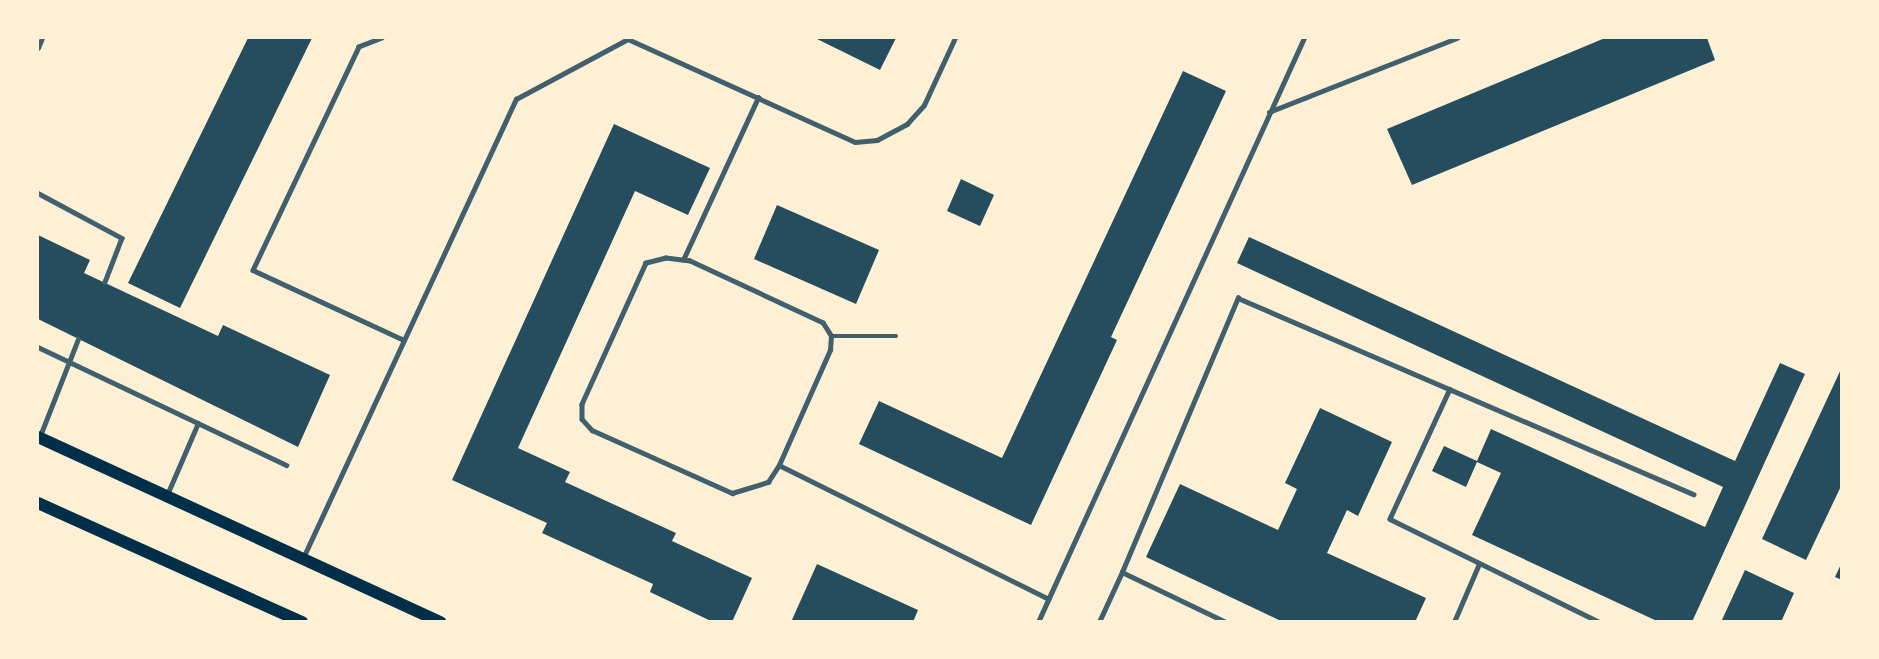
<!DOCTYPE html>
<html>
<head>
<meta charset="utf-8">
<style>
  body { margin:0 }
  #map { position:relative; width:1879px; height:659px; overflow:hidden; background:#fdf0d5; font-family:Mulish,sans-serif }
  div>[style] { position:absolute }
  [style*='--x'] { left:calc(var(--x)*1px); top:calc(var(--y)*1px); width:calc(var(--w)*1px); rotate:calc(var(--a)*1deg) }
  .building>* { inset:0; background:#264d5e }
  .service>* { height:4.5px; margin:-2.25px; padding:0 2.25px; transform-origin:2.25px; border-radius:2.25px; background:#3f606c }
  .secondary>* { height:12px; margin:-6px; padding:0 6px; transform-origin:6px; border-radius:6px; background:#003049 }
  span { translate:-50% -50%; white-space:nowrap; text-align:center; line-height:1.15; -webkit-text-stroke:4.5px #fdf0d5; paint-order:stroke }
  .frame { position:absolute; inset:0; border:39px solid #fdf0d5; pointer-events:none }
</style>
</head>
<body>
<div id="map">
  <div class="building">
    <i style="clip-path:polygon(248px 38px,312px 38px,180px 308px,128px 283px)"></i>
    <i style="clip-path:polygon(815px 38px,896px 38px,880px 70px)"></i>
    <i style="clip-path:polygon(1605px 38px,1707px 38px,1715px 60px,1412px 185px,1387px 129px)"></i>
    <i style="clip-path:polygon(1183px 71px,1226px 91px,1111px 337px,1117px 340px,1031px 525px,859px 444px,879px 401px,1002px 458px)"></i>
    <i style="clip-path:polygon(614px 124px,710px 168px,688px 215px,635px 191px,518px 448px,570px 472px,565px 482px,676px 533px,672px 541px,752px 578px,732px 622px,713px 622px,650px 592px,653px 584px,542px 533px,547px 523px,452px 480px)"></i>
    <i style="clip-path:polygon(961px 179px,994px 195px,980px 226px,947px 211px)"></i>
    <i style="clip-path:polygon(777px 205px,879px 250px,856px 304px,754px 259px)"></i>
    <i style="clip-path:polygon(38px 235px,90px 260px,84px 273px,218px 336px,223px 325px,330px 375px,298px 447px,38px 319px)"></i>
    <i style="clip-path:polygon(1249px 237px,1735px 461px,1780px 363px,1805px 374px,1692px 622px,1659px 622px,1472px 535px,1501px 473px,1477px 462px,1466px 487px,1432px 471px,1444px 446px,1477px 461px,1491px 429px,1705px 527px,1723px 487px,1237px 263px)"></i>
    <i style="clip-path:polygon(1842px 367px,1842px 484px,1806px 560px,1762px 539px)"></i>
    <i style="clip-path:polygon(1320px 408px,1392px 442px,1358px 516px,1347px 510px,1327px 553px,1426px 598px,1415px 622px,1283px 622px,1146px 557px,1180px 484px,1278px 530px,1297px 489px,1285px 483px)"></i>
    <i style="clip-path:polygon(1842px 562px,1842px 580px,1835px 577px)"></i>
    <i style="clip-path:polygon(817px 564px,918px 610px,913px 622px,791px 622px)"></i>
    <i style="clip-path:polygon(1745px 570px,1794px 593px,1781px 622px,1721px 622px)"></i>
  </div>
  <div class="service">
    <i style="--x:382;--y:38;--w:25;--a:159"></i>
    <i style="--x:359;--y:47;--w:247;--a:115.4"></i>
    <i style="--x:253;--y:270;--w:166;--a:24.9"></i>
    <i style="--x:38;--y:48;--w:11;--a:-68"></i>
    <i style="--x:1269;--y:112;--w:202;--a:-21.5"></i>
    <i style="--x:38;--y:193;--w:95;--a:28.2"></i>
    <i style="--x:122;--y:238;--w:47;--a:111.1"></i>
    <i style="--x:683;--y:260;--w:179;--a:-65.2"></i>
    <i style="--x:831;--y:336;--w:65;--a:0"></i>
    <i style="--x:38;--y:347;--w:275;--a:25.4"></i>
    <i style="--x:1450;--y:389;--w:143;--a:114.8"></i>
    <i style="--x:1390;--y:519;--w:233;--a:26.2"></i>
    <i style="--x:40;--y:436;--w:104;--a:-68.6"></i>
    <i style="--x:779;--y:465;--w:126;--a:-66.1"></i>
    <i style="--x:830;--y:350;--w:14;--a:-86"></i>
    <i style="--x:831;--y:336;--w:15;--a:-122"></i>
    <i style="--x:823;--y:323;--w:147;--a:-155"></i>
    <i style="--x:690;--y:261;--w:24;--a:-173"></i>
    <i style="--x:666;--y:258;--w:21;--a:166"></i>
    <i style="--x:646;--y:263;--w:155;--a:114.4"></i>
    <i style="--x:582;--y:404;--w:15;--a:90"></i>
    <i style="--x:582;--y:419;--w:15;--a:48"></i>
    <i style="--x:592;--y:430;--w:154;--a:24.2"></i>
    <i style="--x:732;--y:493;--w:38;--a:-17"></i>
    <i style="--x:768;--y:482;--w:20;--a:-57"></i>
    <i style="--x:779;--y:465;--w:301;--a:26.4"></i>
    <i style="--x:167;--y:495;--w:78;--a:-66.7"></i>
    <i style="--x:303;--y:558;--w:506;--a:-65.11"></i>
    <i style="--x:516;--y:99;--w:127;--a:-28.2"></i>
    <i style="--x:628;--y:39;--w:249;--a:24.4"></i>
    <i style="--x:855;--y:142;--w:22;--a:-5"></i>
    <i style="--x:877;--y:140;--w:34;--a:-28"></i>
    <i style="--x:907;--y:124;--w:25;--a:-48"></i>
    <i style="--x:924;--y:105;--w:74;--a:-65.2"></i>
    <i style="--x:1122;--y:572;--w:298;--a:-67.1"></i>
    <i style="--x:1238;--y:298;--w:496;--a:23.3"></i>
    <i style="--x:1038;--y:622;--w:642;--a:-65.51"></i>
    <i style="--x:1099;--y:622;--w:55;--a:-65.3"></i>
    <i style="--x:1122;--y:572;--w:115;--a:25.7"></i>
    <i style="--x:1454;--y:622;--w:63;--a:-66.7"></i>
  </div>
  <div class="secondary">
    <i style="--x:38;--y:437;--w:443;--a:24.7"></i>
    <i style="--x:38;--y:503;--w:290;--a:24.3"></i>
  </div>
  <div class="frame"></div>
</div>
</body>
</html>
